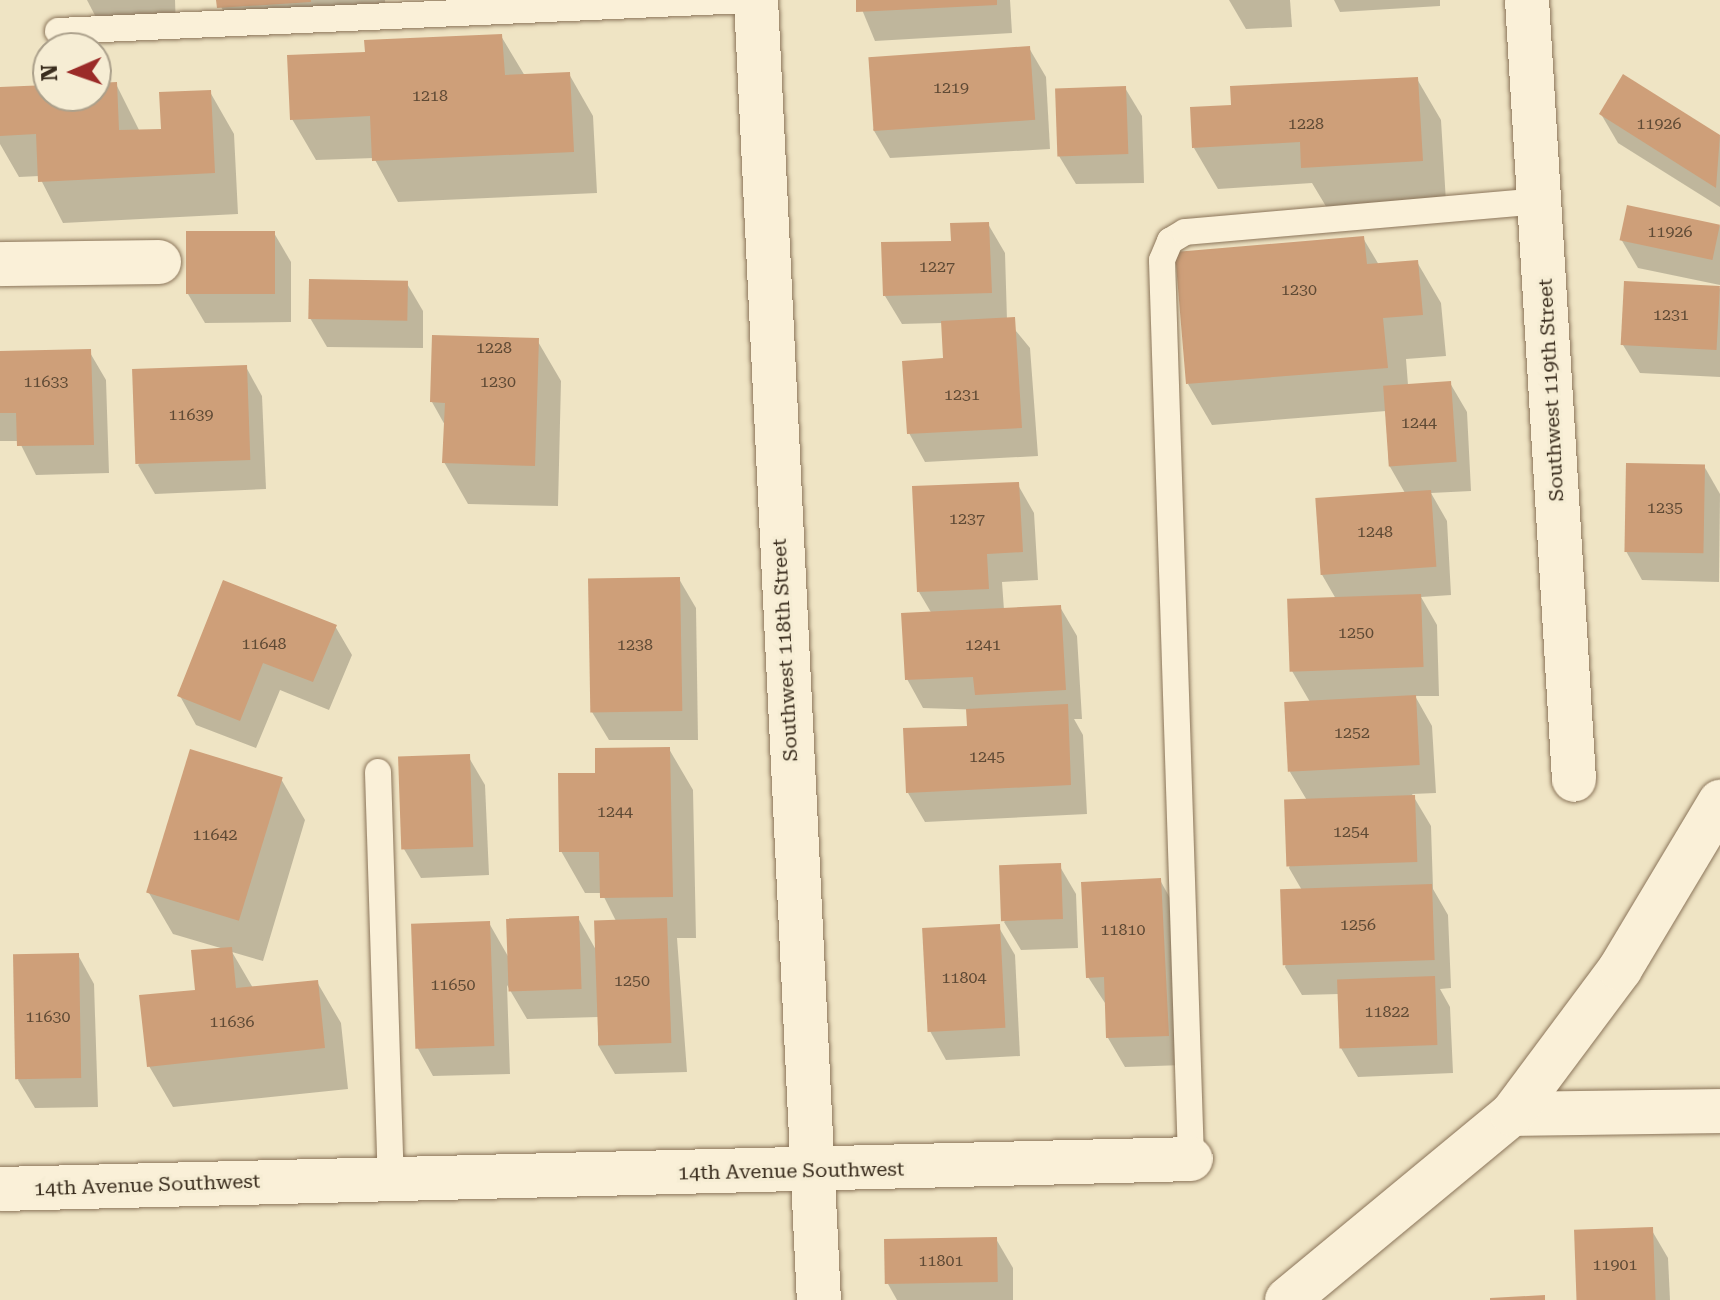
<!DOCTYPE html>
<html>
<head>
<meta charset="utf-8">
<style>
  body { margin:0 }
  #map { position:relative; width:1720px; height:1300px; overflow:hidden; background:#efe4c4; font-family:"Roboto Serif",serif }
  div>[style] { position:absolute }
  .shadow>* { inset:0; background:#0003 }
  .building>* { inset:0; background:#ce9f79; transform-origin:0 0 }
  .roads { filter:drop-shadow(0 0 2px #8b755a) drop-shadow(0 0 2px #8b755a) }
  .lane>* { height:26px; margin:-13px; padding:0 13px; transform-origin:13px; border-radius:13px; background:#faf0d8 }
  .street>* { height:44px; margin:-22px; padding:0 22px; transform-origin:22px; border-radius:22px; background:#faf0d8 }
  .secondary>* { height:44px; margin:-22px; padding:0 22px; transform-origin:22px; border-radius:22px; background:#faf0d8 }
  span { translate:-50% -50%; white-space:nowrap; text-align:center; line-height:1.15; -webkit-text-stroke:6px #f6edd4; paint-order:stroke }
  .number-label { font-size:16px; color:#5f4a35 }
  .number-label span { -webkit-text-stroke-width:0 }
  .street-label { font-size:20px; color:#3a2d1e }
  .north { position:absolute; left:32px; top:32px; width:80px; height:80px; box-sizing:border-box; background:#f6edd4; border:2px solid #aba08b; border-radius:50%; rotate:268deg; font-size:22px; font-weight:700; line-height:32px; text-align:center; color:#3a2d1e }
  .north::after { content:''; display:block; margin:auto; width:28px; height:36px; background:#9b2b28; clip-path:polygon(50% 0,100% 100%,50% 72%,0 100%) }
</style>
</head>
<body>
<div id="map">
  <div class="shadow">
    <i style="clip-path:polygon(175px 0,176px 29px,103px 31px,87px 0)"></i>
    <i style="clip-path:polygon(218px 0,385px 0,386px 28px,235px 36px)"></i>
    <i style="clip-path:polygon(858px 0,1010px 0,1012px 33px,875px 41px)"></i>
    <i style="clip-path:polygon(1229px 0,1290px 0,1292px 27px,1246px 29px)"></i>
    <i style="clip-path:polygon(1334px 0,1440px 0,1440px 6px,1340px 12px)"></i>
    <i style="clip-path:polygon(501px 36px,525px 76px,569px 74px,593px 116px,597px 193px,398px 202px,374px 158px,316px 160px,292px 119px,367px 54px)"></i>
    <i style="clip-path:polygon(1029px 48px,1046px 77px,1050px 149px,890px 158px,873px 129px)"></i>
    <i style="clip-path:polygon(1624px 77px,1720px 137px,1720px 207px,1618px 143px,1601px 114px)"></i>
    <i style="clip-path:polygon(1417px 79px,1441px 120px,1446px 202px,1327px 208px,1312px 183px,1218px 189px,1194px 148px,1233px 107px)"></i>
    <i style="clip-path:polygon(116px 84px,140px 132px,163px 131px,210px 92px,234px 134px,238px 214px,63px 223px,39px 176px,19px 177px,0 144px,0 89px,96px 96px,96px 85px)"></i>
    <i style="clip-path:polygon(1125px 88px,1142px 116px,1144px 183px,1076px 184px,1059px 156px)"></i>
    <i style="clip-path:polygon(988px 224px,1005px 253px,1007px 320px,1030px 348px,1038px 456px,925px 462px,909px 433px,945px 360px,943px 323px,902px 324px,885px 296px)"></i>
    <i style="clip-path:polygon(1720px 226px,1720px 285px,1638px 268px,1621px 239px)"></i>
    <i style="clip-path:polygon(274px 233px,291px 262px,291px 322px,205px 323px,188px 294px)"></i>
    <i style="clip-path:polygon(1363px 238px,1379px 265px,1417px 262px,1441px 303px,1446px 356px,1406px 359px,1408px 385px,1450px 383px,1467px 412px,1471px 491px,1431px 493px,1447px 521px,1451px 595px,1421px 597px,1437px 625px,1439px 696px,1415px 696px,1432px 726px,1436px 793px,1412px 794px,1431px 826px,1433px 889px,1448px 915px,1451px 988px,1440px 989px,1450px 1007px,1453px 1073px,1358px 1077px,1341px 1048px,1339px 994px,1302px 995px,1285px 967px,1303px 892px,1289px 868px,1308px 802px,1290px 772px,1310px 702px,1292px 671px,1336px 599px,1321px 573px,1405px 493px,1389px 465px,1386px 411px,1212px 425px,1188px 384px)"></i>
    <i style="clip-path:polygon(406px 282px,423px 311px,423px 348px,327px 347px,310px 318px)"></i>
    <i style="clip-path:polygon(1720px 288px,1720px 377px,1640px 373px,1623px 345px)"></i>
    <i style="clip-path:polygon(537px 340px,561px 381px,558px 506px,468px 504px,444px 462px,446px 427px,432px 402px)"></i>
    <i style="clip-path:polygon(89px 351px,106px 380px,109px 473px,36px 475px,19px 441px,0 441px,0 353px)"></i>
    <i style="clip-path:polygon(246px 367px,262px 396px,266px 489px,155px 494px,138px 465px)"></i>
    <i style="clip-path:polygon(1704px 466px,1720px 494px,1719px 582px,1642px 580px,1626px 551px)"></i>
    <i style="clip-path:polygon(1018px 485px,1034px 513px,1038px 580px,1002px 582px,1004px 610px,1060px 607px,1077px 636px,1082px 719px,1074px 719px,1083px 735px,1087px 814px,925px 822px,908px 793px,986px 710px,923px 708px,907px 679px,932px 614px,919px 592px)"></i>
    <i style="clip-path:polygon(679px 579px,696px 608px,698px 740px,609px 740px,592px 712px)"></i>
    <i style="clip-path:polygon(335px 626px,352px 655px,329px 710px,280px 690px,256px 748px,196px 725px,180px 696px)"></i>
    <i style="clip-path:polygon(669px 749px,693px 790px,696px 938px,677px 938px,687px 1072px,615px 1074px,598px 1045px,598px 1017px,527px 1019px,507px 985px,510px 1074px,433px 1076px,417px 1047px,489px 923px,509px 958px,578px 918px,596px 950px,616px 921px,602px 893px,585px 893px,561px 851px,597px 775px)"></i>
    <i style="clip-path:polygon(468px 756px,485px 785px,489px 875px,421px 878px,404px 849px)"></i>
    <i style="clip-path:polygon(281px 779px,305px 820px,263px 961px,232px 952px,253px 988px,317px 982px,341px 1023px,348px 1089px,173px 1107px,149px 1066px,224px 949px,173px 934px,149px 893px)"></i>
    <i style="clip-path:polygon(1059px 865px,1076px 894px,1078px 948px,1021px 950px,1004px 922px)"></i>
    <i style="clip-path:polygon(1160px 880px,1176px 909px,1184px 1065px,1125px 1067px,1108px 1038px,1107px 1006px,1088px 977px)"></i>
    <i style="clip-path:polygon(998px 926px,1015px 955px,1020px 1056px,946px 1060px,930px 1031px)"></i>
    <i style="clip-path:polygon(78px 955px,94px 984px,98px 1107px,35px 1108px,18px 1080px)"></i>
    <i style="clip-path:polygon(1651px 1229px,1668px 1258px,1670px 1300px,1579px 1300px)"></i>
    <i style="clip-path:polygon(996px 1239px,1013px 1268px,1013px 1300px,897px 1300px,888px 1284px)"></i>
  </div>
  <div class="building">
    <i style="clip-path:polygon(216px 0,311px 0,311px 2px,217px 8px)"></i>
    <i style="clip-path:polygon(856px 0,997px 0,997px 5px,856px 12px)"></i>
    <i style="clip-path:polygon(502px 34px,505px 75px,570px 72px,574px 152px,372px 161px,370px 116px,290px 120px,287px 55px,365px 52px,364px 40px)"></i>
    <i style="left:1030px;top:46px;width:74px;height:162px;rotate:86deg"></i>
    <i style="clip-path:polygon(1623px 74px,1720px 135px,1716px 188px,1599px 114px)"></i>
    <i style="clip-path:polygon(1418px 77px,1423px 161px,1301px 168px,1300px 142px,1192px 148px,1190px 107px,1231px 105px,1230px 86px)"></i>
    <i style="clip-path:polygon(117px 82px,119px 130px,161px 129px,159px 92px,211px 90px,215px 173px,38px 182px,36px 134px,0 136px,0 87px,48px 85px,48px 96px,96px 96px,96px 83px)"></i>
    <i style="left:1126px;top:86px;width:68px;height:71px;rotate:88deg"></i>
    <i style="left:1627px;top:205px;width:95px;height:36px;rotate:12deg"></i>
    <i style="clip-path:polygon(989px 222px,992px 293px,883px 296px,881px 242px,951px 241px,950px 223px)"></i>
    <i style="left:275px;top:231px;width:63px;height:89px;rotate:90deg"></i>
    <i style="clip-path:polygon(1364px 236px,1367px 264px,1418px 260px,1423px 315px,1383px 318px,1388px 368px,1186px 384px,1175px 252px)"></i>
    <i style="left:309px;top:279px;width:99px;height:40px;rotate:1deg"></i>
    <i style="left:1624px;top:281px;width:96px;height:64px;rotate:3deg"></i>
    <i style="clip-path:polygon(1015px 317px,1022px 428px,907px 434px,902px 361px,943px 358px,941px 321px)"></i>
    <i style="clip-path:polygon(432px 335px,539px 338px,535px 466px,442px 463px,445px 403px,430px 402px)"></i>
    <i style="clip-path:polygon(91px 349px,94px 445px,17px 446px,16px 413px,0 413px,0 351px)"></i>
    <i style="left:247px;top:365px;width:95px;height:115px;rotate:88deg"></i>
    <i style="left:1451px;top:381px;width:81px;height:68px;rotate:86deg"></i>
    <i style="left:1626px;top:463px;width:79px;height:89px;rotate:1deg"></i>
    <i style="clip-path:polygon(1019px 482px,1023px 552px,987px 554px,989px 589px,917px 592px,912px 486px)"></i>
    <i style="left:1431px;top:490px;width:77px;height:116px;rotate:86deg"></i>
    <i style="left:680px;top:577px;width:134px;height:92px;rotate:89deg"></i>
    <i style="clip-path:polygon(223px 580px,337px 625px,313px 682px,263px 663px,240px 721px,177px 696px)"></i>
    <i style="left:1421px;top:594px;width:73px;height:134px;rotate:88deg"></i>
    <i style="clip-path:polygon(1061px 605px,1066px 690px,975px 695px,973px 677px,905px 680px,901px 613px)"></i>
    <i style="left:1416px;top:695px;width:70px;height:132px;rotate:87deg"></i>
    <i style="clip-path:polygon(1068px 704px,1071px 785px,906px 793px,903px 728px,967px 726px,966px 709px)"></i>
    <i style="clip-path:polygon(670px 747px,673px 897px,600px 898px,599px 852px,559px 852px,558px 773px,595px 773px,595px 748px)"></i>
    <i style="left:190px;top:749px;width:97px;height:150px;rotate:17deg"></i>
    <i style="left:470px;top:754px;width:93px;height:72px;rotate:88deg"></i>
    <i style="left:1415px;top:795px;width:67px;height:131px;rotate:88deg"></i>
    <i style="left:1061px;top:863px;width:56px;height:62px;rotate:88deg"></i>
    <i style="clip-path:polygon(1161px 878px,1169px 1036px,1106px 1038px,1104px 977px,1086px 978px,1081px 882px)"></i>
    <i style="left:1432px;top:884px;width:76px;height:152px;rotate:88deg"></i>
    <i style="left:579px;top:916px;width:73px;height:73px;rotate:88deg"></i>
    <i style="left:667px;top:918px;width:125px;height:73px;rotate:88deg"></i>
    <i style="left:490px;top:921px;width:125px;height:79px;rotate:88deg"></i>
    <i style="left:1000px;top:924px;width:104px;height:78px;rotate:87deg"></i>
    <i style="clip-path:polygon(232px 947px,236px 988px,318px 980px,325px 1048px,147px 1067px,139px 995px,195px 990px,191px 950px)"></i>
    <i style="left:79px;top:953px;width:125px;height:66px;rotate:89deg"></i>
    <i style="left:1435px;top:976px;width:69px;height:98px;rotate:88deg"></i>
    <i style="left:1653px;top:1227px;width:73px;height:79px;rotate:88deg"></i>
    <i style="left:997px;top:1237px;width:45px;height:113px;rotate:89deg"></i>
    <i style="clip-path:polygon(1545px 1295px,1545px 1300px,1490px 1300px,1490px 1298px)"></i>
  </div>
  <div class="roads">
    <div class="lane">
      <i style="left:58px;top:31px;width:690px;rotate:-2.58deg"></i>
      <i style="left:378px;top:772px;width:405px;rotate:88.2deg"></i>
      <i style="left:1191px;top:1159px;width:899px;rotate:-91.85deg"></i>
      <i style="left:1162px;top:260px;width:21px;rotate:-67deg"></i>
      <i style="left:1170px;top:241px;width:17px;rotate:-31deg"></i>
      <i style="left:1185px;top:232px;width:355px;rotate:-5deg"></i>
    </div>
    <div class="street">
      <i style="left:756px;top:0;width:1302px;rotate:87.23deg"></i>
      <i style="left:1527px;top:0;width:781px;rotate:86.55deg"></i>
      <i style="left:0;top:264px;width:159px;rotate:-0.7deg"></i>
      <i style="left:1512px;top:1114px;width:208px;rotate:-0.8deg"></i>
      <i style="left:0;top:1189px;width:1191px;rotate:-1.44deg"></i>
    </div>
    <div class="secondary">
      <i style="left:1287px;top:1300px;width:292px;rotate:-39.6deg"></i>
      <i style="left:1512px;top:1114px;width:181px;rotate:-53.3deg"></i>
      <i style="left:1620px;top:969px;width:195px;rotate:-59.1deg"></i>
    </div>
  </div>
  <div class="number-label">
    <span style="left:951px;top:88px">1219</span>
    <span style="left:430px;top:96px">1218</span>
    <span style="left:1306px;top:124px">1228</span>
    <span style="left:1659px;top:124px">11926</span>
    <span style="left:1670px;top:232px">11926</span>
    <span style="left:937px;top:267px">1227</span>
    <span style="left:1299px;top:290px">1230</span>
    <span style="left:1671px;top:315px">1231</span>
    <span style="left:494px;top:348px">1228</span>
    <span style="left:46px;top:382px">11633</span>
    <span style="left:498px;top:382px">1230</span>
    <span style="left:962px;top:395px">1231</span>
    <span style="left:191px;top:415px">11639</span>
    <span style="left:1419px;top:423px">1244</span>
    <span style="left:1665px;top:508px">1235</span>
    <span style="left:967px;top:519px">1237</span>
    <span style="left:1375px;top:532px">1248</span>
    <span style="left:1356px;top:633px">1250</span>
    <span style="left:264px;top:644px">11648</span>
    <span style="left:635px;top:645px">1238</span>
    <span style="left:983px;top:645px">1241</span>
    <span style="left:1352px;top:733px">1252</span>
    <span style="left:987px;top:757px">1245</span>
    <span style="left:615px;top:812px">1244</span>
    <span style="left:1351px;top:832px">1254</span>
    <span style="left:215px;top:835px">11642</span>
    <span style="left:1358px;top:925px">1256</span>
    <span style="left:1123px;top:930px">11810</span>
    <span style="left:964px;top:978px">11804</span>
    <span style="left:632px;top:981px">1250</span>
    <span style="left:453px;top:985px">11650</span>
    <span style="left:1387px;top:1012px">11822</span>
    <span style="left:48px;top:1017px">11630</span>
    <span style="left:232px;top:1022px">11636</span>
    <span style="left:941px;top:1261px">11801</span>
    <span style="left:1615px;top:1265px">11901</span>
  </div>
  <div class="street-label">
    <span style="left:1551px;top:390px;rotate:-93deg">Southwest 119th Street</span>
    <span style="left:785px;top:650px;rotate:-93deg">Southwest 118th Street</span>
    <span style="left:791px;top:1171px;rotate:-1deg">14th Avenue Southwest</span>
    <span style="left:147px;top:1185px;rotate:-2deg">14th Avenue Southwest</span>
  </div>
  <div class="north">N</div>
</div>
</body>
</html>
